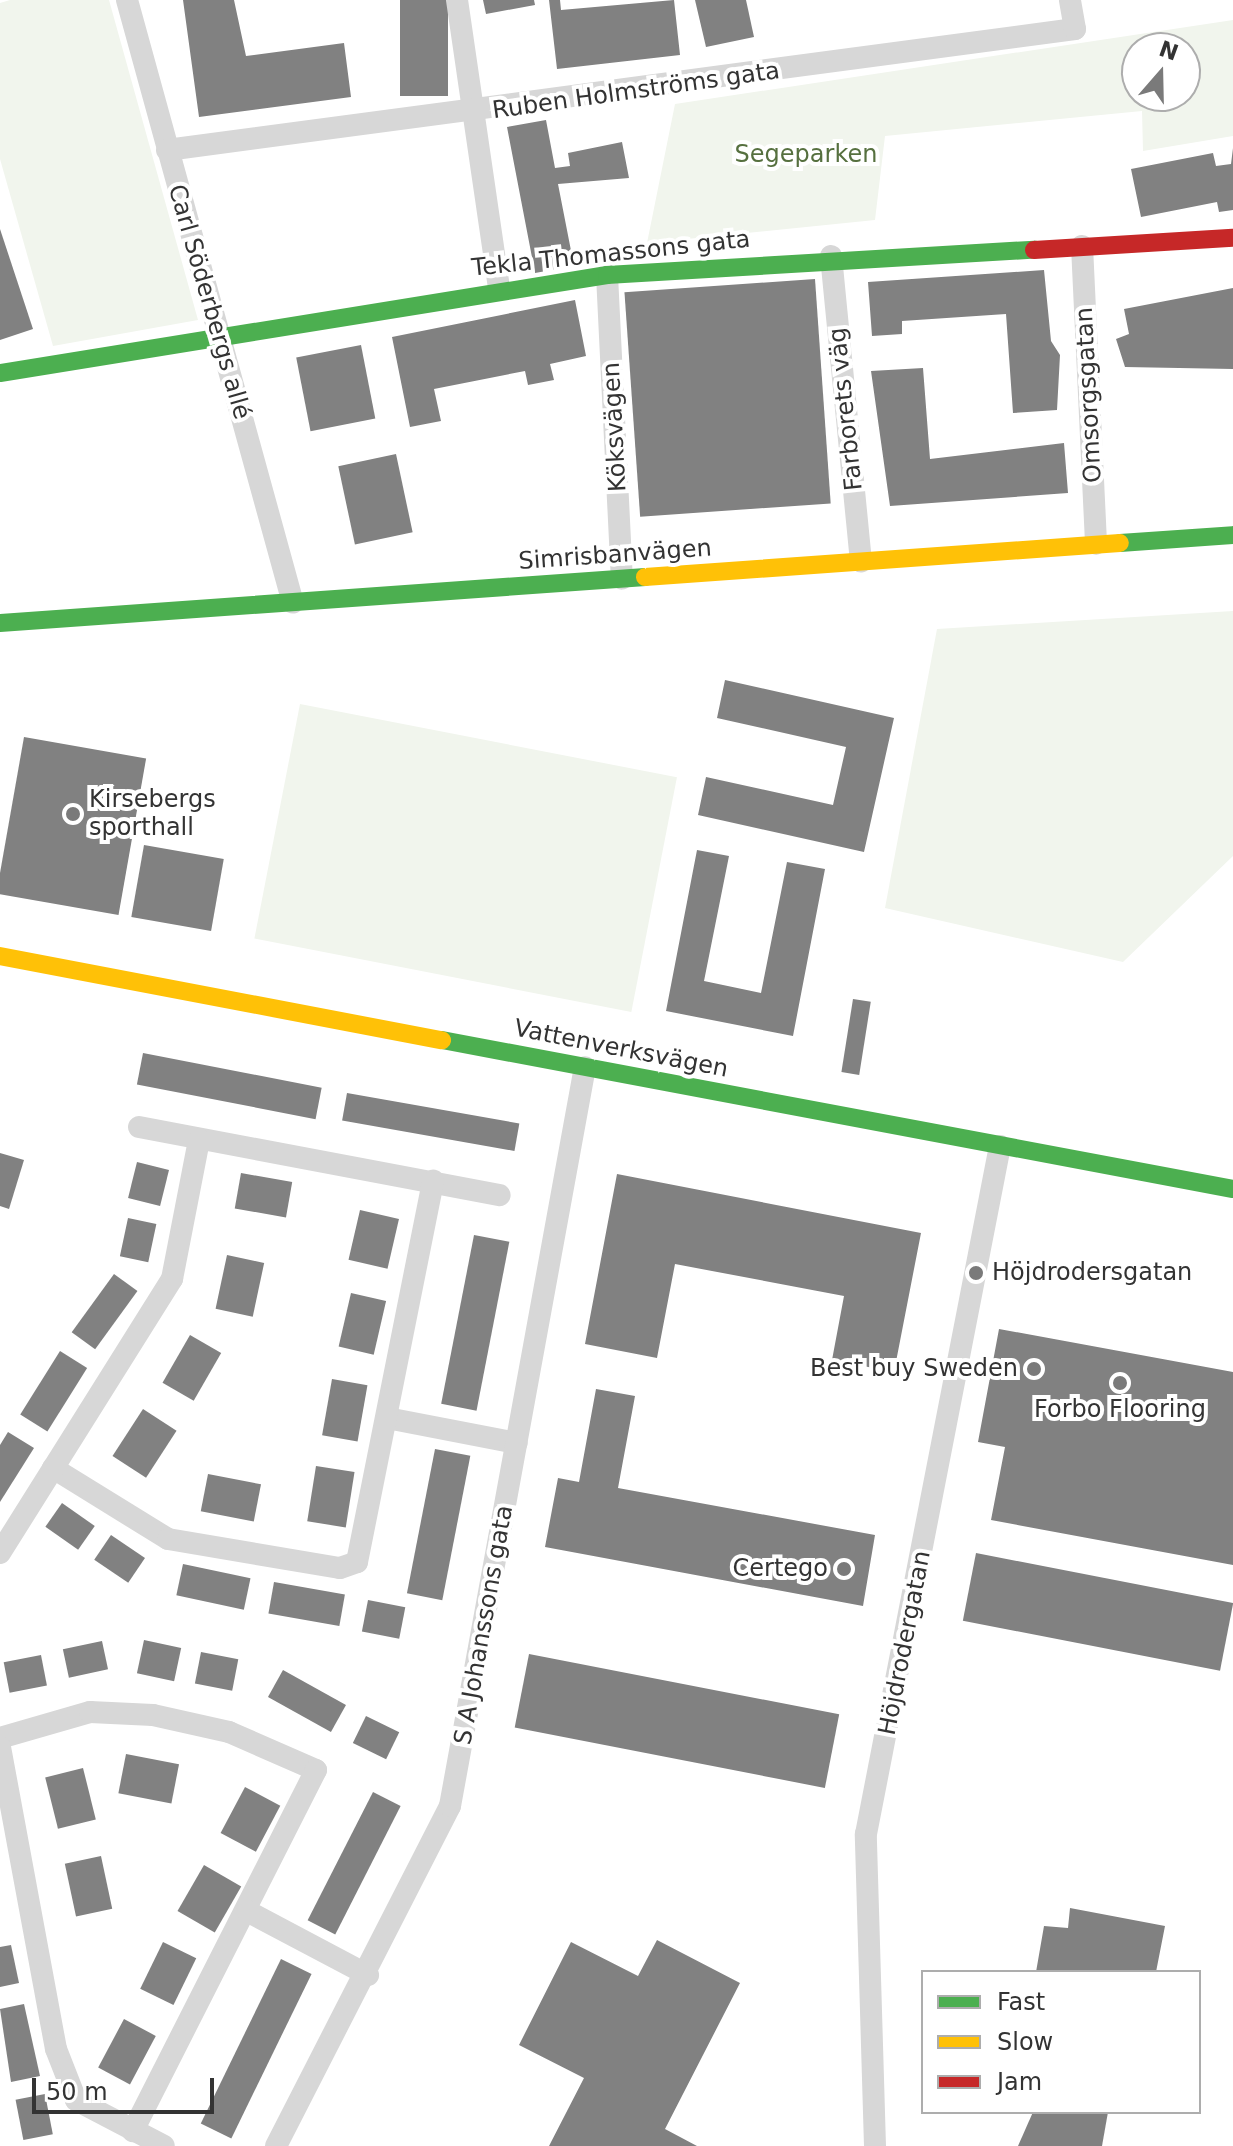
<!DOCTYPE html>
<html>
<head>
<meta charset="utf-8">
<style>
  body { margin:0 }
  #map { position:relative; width:1233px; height:2146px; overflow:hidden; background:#fff; font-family:"DejaVu Sans",sans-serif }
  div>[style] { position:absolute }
  .green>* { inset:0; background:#f1f5ed; transform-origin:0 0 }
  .building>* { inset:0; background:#818181; transform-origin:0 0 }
  .street>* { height:22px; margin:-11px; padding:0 11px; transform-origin:11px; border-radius:11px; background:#d7d7d7 }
  .fast>* { height:18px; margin:-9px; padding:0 9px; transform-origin:9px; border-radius:9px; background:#4caf50 }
  .slow>* { height:18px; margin:-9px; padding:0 9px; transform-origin:9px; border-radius:9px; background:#ffc107 }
  .jam>* { height:18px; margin:-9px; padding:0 9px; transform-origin:9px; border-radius:9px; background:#c62828 }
  .dots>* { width:22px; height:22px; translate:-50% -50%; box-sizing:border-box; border:4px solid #fff; border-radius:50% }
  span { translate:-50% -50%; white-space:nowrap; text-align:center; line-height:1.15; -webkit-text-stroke:8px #fff; paint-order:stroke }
  .street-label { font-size:24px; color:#333 }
  .park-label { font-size:24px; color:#56703f }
  .poi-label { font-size:24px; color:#333 }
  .left { translate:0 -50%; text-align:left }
  .right { translate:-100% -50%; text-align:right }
  .legend { position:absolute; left:921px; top:1970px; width:280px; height:144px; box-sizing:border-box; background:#fff; border:2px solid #adadad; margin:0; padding:10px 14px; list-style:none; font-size:24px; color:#333 }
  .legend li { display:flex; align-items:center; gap:16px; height:40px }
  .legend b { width:40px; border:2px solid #adadad }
  .north { position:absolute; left:1121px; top:32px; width:80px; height:80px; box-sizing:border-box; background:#fff; border:2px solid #adadad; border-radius:50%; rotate:20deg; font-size:22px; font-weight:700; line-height:32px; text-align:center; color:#333 }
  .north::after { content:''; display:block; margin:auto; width:28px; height:36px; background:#7a7a7a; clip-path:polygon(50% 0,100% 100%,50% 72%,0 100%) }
  .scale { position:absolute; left:32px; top:2078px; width:182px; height:36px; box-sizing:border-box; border:4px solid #333; border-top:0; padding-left:10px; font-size:24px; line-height:28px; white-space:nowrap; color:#333; -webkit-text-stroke:6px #fff; paint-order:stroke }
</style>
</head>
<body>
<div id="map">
  <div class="green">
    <i style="clip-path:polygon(10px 0,109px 0,198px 320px,53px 346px,0 159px,0 3px)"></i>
    <i style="clip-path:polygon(evenodd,1233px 20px,1233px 136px,1143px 151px,1142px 111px,885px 136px,875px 220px,647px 243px,675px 104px,1233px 20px,1185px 48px,1185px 96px,1137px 96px,1137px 48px,1185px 48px)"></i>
    <i style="clip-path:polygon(1233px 611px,1233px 856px,1123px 962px,885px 908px,937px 629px)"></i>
    <i style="left:300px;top:704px;width:384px;height:239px;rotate:11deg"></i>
  </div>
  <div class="building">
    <i style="clip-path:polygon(183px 0,234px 0,246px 56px,344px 43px,351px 97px,199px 117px)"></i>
    <i style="left:400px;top:0;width:48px;height:96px"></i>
    <i style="clip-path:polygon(483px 0,534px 0,535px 5px,486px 14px)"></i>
    <i style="clip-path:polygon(549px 0,560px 0,561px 10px,674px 0,680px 55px,557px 69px)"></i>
    <i style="clip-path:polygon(695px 0,746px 0,754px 37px,706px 47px)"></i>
    <i style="clip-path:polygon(546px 120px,555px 168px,570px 166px,568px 153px,622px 142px,629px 178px,558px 184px,574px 266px,535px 273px,507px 127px)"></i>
    <i style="clip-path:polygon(1233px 148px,1233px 210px,1219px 212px,1217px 202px,1141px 217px,1131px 169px,1213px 153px,1216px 166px,1231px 164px)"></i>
    <i style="clip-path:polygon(0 229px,33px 329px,0 340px)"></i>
    <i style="clip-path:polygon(1044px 270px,1051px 341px,1060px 355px,1057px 410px,1013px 413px,1006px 314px,902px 321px,902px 334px,872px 336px,868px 282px)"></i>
    <i style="left:815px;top:279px;width:225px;height:191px;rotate:86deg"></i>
    <i style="clip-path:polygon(1233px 288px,1233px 369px,1125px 367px,1116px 339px,1129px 334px,1124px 309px)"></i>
    <i style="clip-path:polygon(575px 300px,586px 356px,550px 364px,554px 380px,528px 385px,525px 371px,434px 389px,441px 421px,410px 427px,392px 337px)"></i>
    <i style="left:361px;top:345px;width:75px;height:66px;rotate:79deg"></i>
    <i style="clip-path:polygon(923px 368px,930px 459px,1064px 443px,1068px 493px,890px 506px,871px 371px)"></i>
    <i style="left:396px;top:454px;width:80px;height:59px;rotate:78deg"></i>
    <i style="clip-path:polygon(725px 680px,894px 718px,864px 852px,698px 815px,706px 777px,833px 805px,846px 747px,717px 718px)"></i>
    <i style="left:24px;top:737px;width:124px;height:159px;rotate:10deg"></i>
    <i style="left:144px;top:845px;width:81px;height:73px;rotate:10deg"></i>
    <i style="clip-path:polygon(697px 850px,729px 856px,704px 981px,761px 993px,787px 862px,825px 869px,793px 1036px,666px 1011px)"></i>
    <i style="left:853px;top:999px;width:18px;height:74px;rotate:9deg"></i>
    <i style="left:143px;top:1053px;width:182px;height:32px;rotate:11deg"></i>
    <i style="left:347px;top:1093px;width:175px;height:28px;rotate:10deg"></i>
    <i style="clip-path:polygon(0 1153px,24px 1160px,9px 1209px,0 1206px)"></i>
    <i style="left:137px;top:1162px;width:33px;height:37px;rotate:14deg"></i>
    <i style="left:241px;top:1173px;width:52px;height:36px;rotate:10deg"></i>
    <i style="clip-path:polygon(617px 1174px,921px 1233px,894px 1372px,832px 1360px,844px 1296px,675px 1264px,657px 1358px,585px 1344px)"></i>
    <i style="left:360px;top:1210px;width:40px;height:51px;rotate:13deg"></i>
    <i style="left:128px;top:1218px;width:29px;height:39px;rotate:12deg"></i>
    <i style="left:474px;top:1235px;width:36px;height:172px;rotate:11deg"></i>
    <i style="left:227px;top:1255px;width:38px;height:55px;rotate:12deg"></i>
    <i style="left:114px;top:1274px;width:29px;height:72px;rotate:36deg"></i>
    <i style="left:351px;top:1293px;width:36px;height:55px;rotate:13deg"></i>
    <i style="clip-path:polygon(999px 1329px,1233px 1372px,1233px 1565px,991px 1520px,1005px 1447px,978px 1442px)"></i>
    <i style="left:190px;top:1335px;width:36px;height:55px;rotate:30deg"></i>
    <i style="left:60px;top:1351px;width:32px;height:75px;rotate:32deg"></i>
    <i style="left:332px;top:1379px;width:36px;height:57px;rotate:10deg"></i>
    <i style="clip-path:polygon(596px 1389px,635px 1396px,618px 1488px,875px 1535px,863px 1606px,545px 1547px,558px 1478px,579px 1482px)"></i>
    <i style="left:143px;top:1409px;width:40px;height:56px;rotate:33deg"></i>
    <i style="clip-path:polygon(8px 1432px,34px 1448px,0 1502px,0 1445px)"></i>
    <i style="left:435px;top:1449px;width:36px;height:147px;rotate:11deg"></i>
    <i style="left:316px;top:1466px;width:39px;height:56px;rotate:9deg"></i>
    <i style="left:208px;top:1474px;width:54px;height:38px;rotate:11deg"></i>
    <i style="left:62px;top:1503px;width:40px;height:29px;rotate:35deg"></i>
    <i style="left:111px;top:1535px;width:41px;height:30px;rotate:34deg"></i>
    <i style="left:976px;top:1553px;width:262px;height:69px;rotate:11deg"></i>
    <i style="left:183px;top:1564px;width:69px;height:32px;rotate:12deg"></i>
    <i style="left:274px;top:1582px;width:72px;height:32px;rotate:10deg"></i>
    <i style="left:368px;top:1600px;width:38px;height:32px;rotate:11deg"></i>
    <i style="left:144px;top:1640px;width:38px;height:34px;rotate:12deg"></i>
    <i style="left:102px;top:1641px;width:29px;height:40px;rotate:78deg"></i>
    <i style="left:201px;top:1652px;width:38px;height:32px;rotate:11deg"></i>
    <i style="left:529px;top:1654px;width:316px;height:75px;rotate:11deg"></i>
    <i style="left:41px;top:1655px;width:31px;height:38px;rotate:79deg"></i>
    <i style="left:283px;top:1670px;width:72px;height:31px;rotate:29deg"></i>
    <i style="left:366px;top:1716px;width:37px;height:30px;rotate:26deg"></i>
    <i style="left:126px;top:1754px;width:54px;height:40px;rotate:11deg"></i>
    <i style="left:83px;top:1768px;width:53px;height:39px;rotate:76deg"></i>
    <i style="left:245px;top:1787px;width:40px;height:52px;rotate:28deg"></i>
    <i style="left:373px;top:1792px;width:31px;height:144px;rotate:27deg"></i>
    <i style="left:101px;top:1856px;width:54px;height:37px;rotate:78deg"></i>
    <i style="left:204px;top:1865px;width:43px;height:53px;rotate:30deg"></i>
    <i style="clip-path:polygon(1070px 1908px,1165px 1926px,1156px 1972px,1036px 1972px,1044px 1926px,1068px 1928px)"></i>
    <i style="clip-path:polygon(657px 1940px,740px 1983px,665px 2129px,697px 2146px,549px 2146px,584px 2078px,519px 2045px,571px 1942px,638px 1976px)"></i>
    <i style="left:163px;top:1942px;width:37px;height:52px;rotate:26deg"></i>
    <i style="clip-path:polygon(11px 1945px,19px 1983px,0 1987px,0 1947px)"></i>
    <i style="left:281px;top:1959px;width:34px;height:183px;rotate:26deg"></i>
    <i style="clip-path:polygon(24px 2004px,40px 2076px,11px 2082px,0 2009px)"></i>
    <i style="left:124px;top:2019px;width:36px;height:55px;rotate:28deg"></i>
    <i style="left:45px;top:2094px;width:41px;height:30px;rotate:79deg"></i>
    <i style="clip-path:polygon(1033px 2112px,1108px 2112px,1102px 2146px,1018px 2146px)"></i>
  </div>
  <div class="street">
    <i style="left:127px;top:0;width:625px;rotate:74.61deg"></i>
    <i style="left:457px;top:0;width:291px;rotate:81.7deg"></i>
    <i style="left:167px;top:150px;width:916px;rotate:-7.59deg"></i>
    <i style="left:1075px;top:29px;width:29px;rotate:-100deg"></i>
    <i style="left:1082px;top:246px;width:298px;rotate:87.3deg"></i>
    <i style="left:831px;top:256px;width:307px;rotate:84.4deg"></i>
    <i style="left:607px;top:275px;width:304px;rotate:87.2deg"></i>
    <i style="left:139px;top:1127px;width:367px;rotate:10.7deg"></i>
    <i style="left:387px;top:1418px;width:132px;rotate:10.9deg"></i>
    <i style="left:53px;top:1468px;width:135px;rotate:31.7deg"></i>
    <i style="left:168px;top:1539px;width:174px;rotate:9.6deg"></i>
    <i style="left:340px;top:1568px;width:18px;rotate:-19deg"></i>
    <i style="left:357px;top:1562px;width:389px;rotate:-78.7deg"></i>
    <i style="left:0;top:1553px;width:324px;rotate:-57.9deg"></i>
    <i style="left:172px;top:1279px;width:142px;rotate:-79deg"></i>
    <i style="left:0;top:1738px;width:94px;rotate:-16.1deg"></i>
    <i style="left:90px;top:1712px;width:63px;rotate:2.7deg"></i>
    <i style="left:153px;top:1715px;width:78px;rotate:12.6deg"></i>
    <i style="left:229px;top:1732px;width:95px;rotate:23.6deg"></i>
    <i style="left:316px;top:1770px;width:405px;rotate:116.9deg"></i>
    <i style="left:0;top:1747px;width:307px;rotate:79.5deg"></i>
    <i style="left:56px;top:2049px;width:55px;rotate:68.6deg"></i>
    <i style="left:76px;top:2100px;width:99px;rotate:27.6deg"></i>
    <i style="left:247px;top:1911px;width:137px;rotate:27.9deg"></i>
    <i style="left:276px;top:2146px;width:382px;rotate:-62.9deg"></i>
    <i style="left:450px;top:1806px;width:751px;rotate:-79.65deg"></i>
    <i style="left:875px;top:2146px;width:312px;rotate:-91.7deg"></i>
    <i style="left:866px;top:1834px;width:701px;rotate:-78.98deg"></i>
  </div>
  <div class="fast">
    <i style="left:0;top:373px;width:615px;rotate:-9.17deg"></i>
    <i style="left:607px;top:275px;width:428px;rotate:-3.4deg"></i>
    <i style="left:1120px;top:543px;width:113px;rotate:-4deg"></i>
    <i style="left:0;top:623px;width:647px;rotate:-4.08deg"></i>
    <i style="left:442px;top:1040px;width:805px;rotate:10.67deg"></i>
  </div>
  <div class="slow">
    <i style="left:645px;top:577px;width:476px;rotate:-4.1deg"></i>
    <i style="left:0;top:956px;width:450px;rotate:10.8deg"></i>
  </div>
  <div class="jam">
    <i style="left:1034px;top:250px;width:199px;rotate:-3.5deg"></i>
  </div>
  <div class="dots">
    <i style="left:73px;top:814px;background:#7a7a7a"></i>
    <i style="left:976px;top:1273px;background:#7a7a7a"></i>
    <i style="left:1034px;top:1369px;background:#7a7a7a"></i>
    <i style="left:1120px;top:1383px;background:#7a7a7a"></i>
    <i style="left:844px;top:1569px;background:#7a7a7a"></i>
  </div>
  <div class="street-label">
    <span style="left:636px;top:91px;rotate:-8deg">Ruben Holmströms gata</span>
    <span style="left:611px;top:254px;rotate:-6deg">Tekla Thomassons gata</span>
    <span style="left:209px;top:302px;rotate:74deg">Carl Söderbergs allé</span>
    <span style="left:1089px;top:395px;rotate:-93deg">Omsorgsgatan</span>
    <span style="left:846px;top:409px;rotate:-96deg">Farborets väg</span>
    <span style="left:615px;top:427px;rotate:-93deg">Köksvägen</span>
    <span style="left:615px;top:555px;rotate:-4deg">Simrisbanvägen</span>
    <span style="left:621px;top:1049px;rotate:11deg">Vattenverksvägen</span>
    <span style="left:484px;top:1625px;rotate:-80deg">S A Johanssons gata</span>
    <span style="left:905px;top:1643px;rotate:-79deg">Höjdrodergatan</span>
  </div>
  <div class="park-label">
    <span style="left:806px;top:155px">Segeparken</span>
  </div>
  <div class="poi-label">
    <span class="left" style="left:89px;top:814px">Kirsebergs<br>sporthall</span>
    <span class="left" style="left:992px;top:1273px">Höjdrodersgatan</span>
    <span class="right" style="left:1018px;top:1369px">Best buy Sweden</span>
    <span style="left:1120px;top:1410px">Forbo Flooring</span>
    <span class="right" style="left:828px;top:1569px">Certego</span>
  </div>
  <ul class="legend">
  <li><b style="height:10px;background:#4caf50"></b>Fast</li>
  <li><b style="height:10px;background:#ffc107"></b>Slow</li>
  <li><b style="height:10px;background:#c62828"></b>Jam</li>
  </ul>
  <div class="north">N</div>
  <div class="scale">50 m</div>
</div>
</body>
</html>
